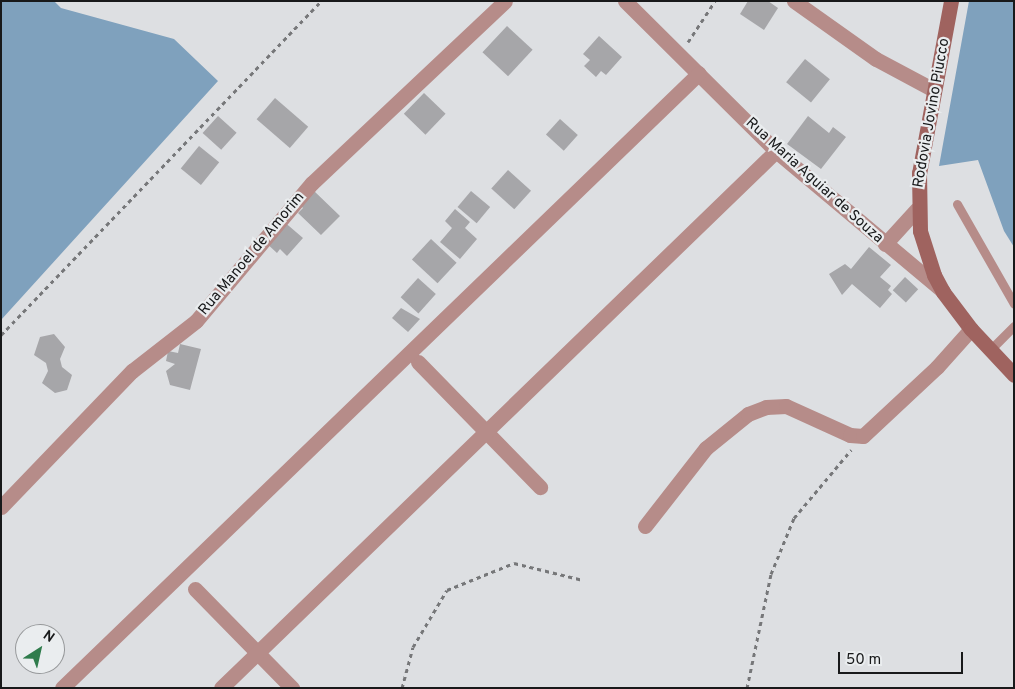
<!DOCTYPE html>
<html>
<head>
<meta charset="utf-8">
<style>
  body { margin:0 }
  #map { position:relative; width:1015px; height:689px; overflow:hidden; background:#dddfe2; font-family:Overpass,sans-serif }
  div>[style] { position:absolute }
  .forest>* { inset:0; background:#7fa1bd }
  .building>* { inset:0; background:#a6a6a9; transform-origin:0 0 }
  .path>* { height:3px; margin-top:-1.5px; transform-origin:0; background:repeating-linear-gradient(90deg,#767779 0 4px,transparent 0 8px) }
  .lane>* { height:9px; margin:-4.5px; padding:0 4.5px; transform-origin:4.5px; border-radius:4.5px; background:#b68c89 }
  .street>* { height:15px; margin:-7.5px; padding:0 7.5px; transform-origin:7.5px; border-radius:7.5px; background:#b68c89 }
  .secondary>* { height:15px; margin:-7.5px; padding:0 7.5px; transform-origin:7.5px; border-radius:7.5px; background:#9f635f }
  span { translate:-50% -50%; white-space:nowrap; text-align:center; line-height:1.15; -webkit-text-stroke:4.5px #eaedef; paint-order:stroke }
  .street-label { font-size:15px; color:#18191a }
  .frame { position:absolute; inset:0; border:2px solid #18191a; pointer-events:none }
  .north { position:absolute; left:15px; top:624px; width:50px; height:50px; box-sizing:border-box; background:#eaedef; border:1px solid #96989a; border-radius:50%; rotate:35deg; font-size:14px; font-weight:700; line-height:20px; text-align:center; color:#18191a }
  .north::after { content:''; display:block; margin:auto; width:18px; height:22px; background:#2f7c4c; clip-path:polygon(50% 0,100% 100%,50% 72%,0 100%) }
  .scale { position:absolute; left:838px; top:652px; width:125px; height:22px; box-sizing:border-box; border:2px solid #18191a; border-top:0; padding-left:6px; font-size:15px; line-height:18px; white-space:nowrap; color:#18191a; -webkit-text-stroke:4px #eaedef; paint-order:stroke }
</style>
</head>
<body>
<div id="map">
  <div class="forest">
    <i style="clip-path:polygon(1px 1px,54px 1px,61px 8px,174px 39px,218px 81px,1px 320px)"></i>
    <i style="clip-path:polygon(969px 1px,1014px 1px,1014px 247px,1004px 231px,978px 160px,939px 166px)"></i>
  </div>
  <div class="building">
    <i style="clip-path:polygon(748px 1px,768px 1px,778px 8px,764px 30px,740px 14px)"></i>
    <i style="left:507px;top:26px;width:35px;height:36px;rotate:43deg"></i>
    <i style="clip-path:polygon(599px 36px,622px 57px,606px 75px,601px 71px,596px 77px,584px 66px,590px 60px,583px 54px)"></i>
    <i style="left:805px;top:59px;width:32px;height:30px;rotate:39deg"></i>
    <i style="left:424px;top:93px;width:30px;height:29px;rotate:44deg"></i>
    <i style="left:275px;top:98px;width:44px;height:28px;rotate:41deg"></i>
    <i style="left:218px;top:116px;width:25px;height:23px;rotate:42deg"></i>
    <i style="clip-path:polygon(808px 116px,829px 133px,833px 127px,846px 137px,821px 169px,787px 144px)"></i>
    <i style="left:560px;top:119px;width:24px;height:21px;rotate:42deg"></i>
    <i style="left:199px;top:146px;width:26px;height:29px;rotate:39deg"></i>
    <i style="left:508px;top:170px;width:31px;height:25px;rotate:42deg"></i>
    <i style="clip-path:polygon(313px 190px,340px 216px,321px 235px,298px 213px,303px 208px,299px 204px)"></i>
    <i style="left:471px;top:191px;width:25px;height:21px;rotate:40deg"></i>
    <i style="clip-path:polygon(455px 209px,470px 222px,465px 228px,477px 239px,460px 259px,440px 242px,452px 228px,445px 221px)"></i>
    <i style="clip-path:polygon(282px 220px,303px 238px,287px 256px,280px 249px,277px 253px,264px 241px)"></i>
    <i style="left:431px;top:239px;width:35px;height:28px;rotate:43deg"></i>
    <i style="clip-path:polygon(869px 247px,891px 265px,880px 277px,891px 286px,888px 290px,892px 294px,880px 308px,852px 284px,842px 295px,829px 274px,845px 264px,851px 269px)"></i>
    <i style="left:905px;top:277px;width:18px;height:18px;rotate:43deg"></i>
    <i style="left:418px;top:278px;width:24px;height:26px;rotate:42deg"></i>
    <i style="clip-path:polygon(401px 308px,420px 319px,408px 332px,392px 318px)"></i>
    <i style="clip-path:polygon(54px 334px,65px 347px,60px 359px,62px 367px,72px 375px,67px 390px,55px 393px,42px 383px,48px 371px,46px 363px,34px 355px,40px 337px)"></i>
    <i style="clip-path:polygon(180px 344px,201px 349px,190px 390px,170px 385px,166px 371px,175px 364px,166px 361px,168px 351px,178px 353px)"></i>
  </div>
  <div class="path">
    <i style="left:688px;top:42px;width:49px;rotate:-56.6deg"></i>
    <i style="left:1px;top:335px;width:463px;rotate:-46.2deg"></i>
    <i style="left:402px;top:688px;width:42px;rotate:-75deg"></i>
    <i style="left:413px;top:647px;width:66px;rotate:-59.2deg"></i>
    <i style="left:447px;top:590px;width:72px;rotate:-21.9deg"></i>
    <i style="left:514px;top:563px;width:71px;rotate:13.8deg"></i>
    <i style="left:747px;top:688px;width:116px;rotate:-78.1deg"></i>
    <i style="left:771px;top:574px;width:61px;rotate:-67.7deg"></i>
    <i style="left:794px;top:518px;width:89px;rotate:-50deg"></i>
  </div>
  <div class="lane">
    <i style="left:957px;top:204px;width:115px;rotate:60.3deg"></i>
    <i style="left:990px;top:350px;width:34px;rotate:-45deg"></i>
  </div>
  <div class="street">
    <i style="left:625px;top:1px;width:213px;rotate:44.8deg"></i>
    <i style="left:776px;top:151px;width:218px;rotate:40deg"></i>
    <i style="left:794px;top:1px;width:100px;rotate:35.3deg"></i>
    <i style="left:876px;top:59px;width:66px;rotate:28.1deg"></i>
    <i style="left:885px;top:244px;width:47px;rotate:-47.6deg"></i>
    <i style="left:418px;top:362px;width:175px;rotate:45.7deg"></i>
    <i style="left:1px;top:507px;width:189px;rotate:-46.1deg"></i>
    <i style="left:132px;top:371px;width:81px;rotate:-38deg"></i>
    <i style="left:196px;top:321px;width:180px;rotate:-50deg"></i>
    <i style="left:312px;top:183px;width:265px;rotate:-43.3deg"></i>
    <i style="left:645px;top:526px;width:99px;rotate:-52deg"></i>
    <i style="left:706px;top:448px;width:54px;rotate:-39deg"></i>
    <i style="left:748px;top:414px;width:19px;rotate:-21deg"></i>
    <i style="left:766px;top:407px;width:20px;rotate:-3deg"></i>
    <i style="left:786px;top:406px;width:70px;rotate:24.4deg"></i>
    <i style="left:850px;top:435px;width:13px;rotate:4deg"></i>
    <i style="left:863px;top:436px;width:101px;rotate:-43deg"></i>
    <i style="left:937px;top:367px;width:51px;rotate:-48.2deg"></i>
    <i style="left:195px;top:589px;width:139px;rotate:45.6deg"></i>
    <i style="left:62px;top:688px;width:885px;rotate:-43.99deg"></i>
    <i style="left:221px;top:688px;width:772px;rotate:-44.06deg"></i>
  </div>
  <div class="secondary">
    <i style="left:951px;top:1px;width:175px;rotate:100.5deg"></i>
    <i style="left:919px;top:173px;width:58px;rotate:89deg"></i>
    <i style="left:920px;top:231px;width:46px;rotate:72.3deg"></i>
    <i style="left:934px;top:275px;width:19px;rotate:62deg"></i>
    <i style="left:943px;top:292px;width:46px;rotate:52.9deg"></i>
    <i style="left:971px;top:329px;width:63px;rotate:46.9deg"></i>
  </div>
  <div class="street-label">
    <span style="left:932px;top:113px;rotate:-80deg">Rodovia Jovino Piucco</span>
    <span style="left:814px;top:181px;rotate:42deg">Rua Maria Aguiar de Souza</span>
    <span style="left:252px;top:254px;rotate:-50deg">Rua Manoel de Amorim</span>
  </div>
  <div class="frame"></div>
  <div class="north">N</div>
  <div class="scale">50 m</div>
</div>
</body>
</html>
